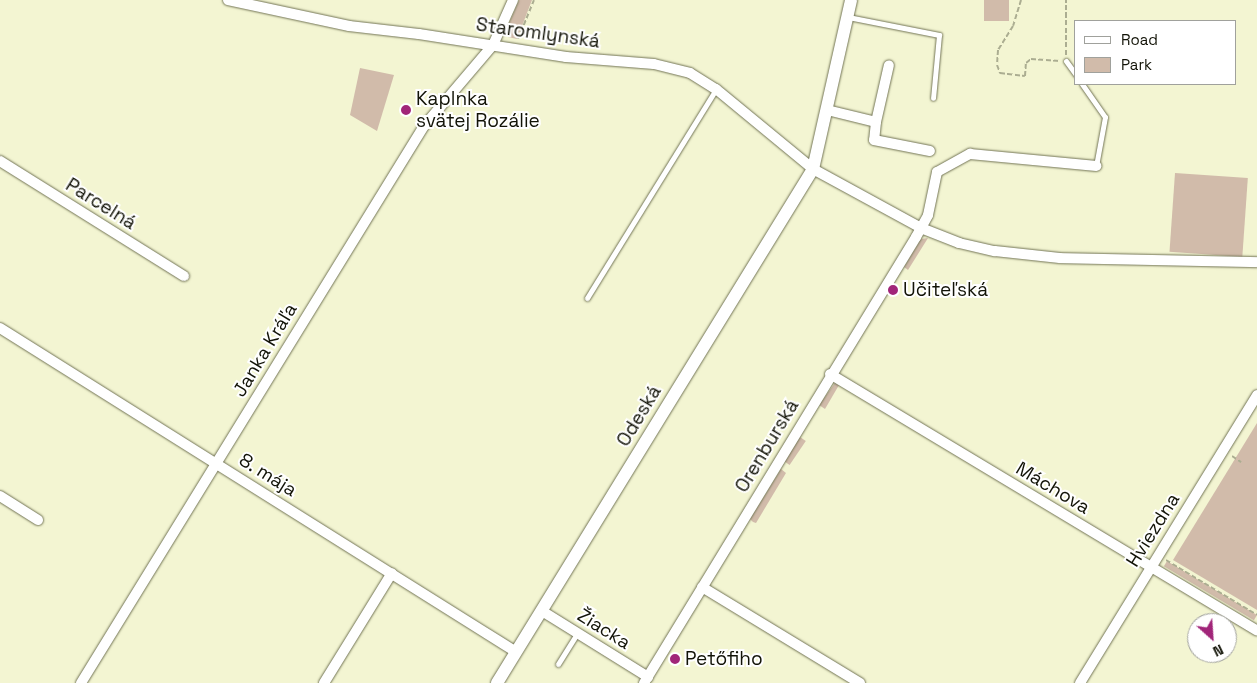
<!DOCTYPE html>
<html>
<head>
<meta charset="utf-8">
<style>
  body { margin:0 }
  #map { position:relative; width:1257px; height:683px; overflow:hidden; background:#f3f5d2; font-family:"Space Grotesk",sans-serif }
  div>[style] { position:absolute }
  .green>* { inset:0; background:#d1bbaa; transform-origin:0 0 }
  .path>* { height:2px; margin-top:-1px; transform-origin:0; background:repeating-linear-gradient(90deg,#abad91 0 5px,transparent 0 7.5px) }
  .roads { filter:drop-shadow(0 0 1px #727455) drop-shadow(0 0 1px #727455) }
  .service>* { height:5px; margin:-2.5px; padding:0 2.5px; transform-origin:2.5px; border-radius:2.5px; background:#fff }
  .minor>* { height:10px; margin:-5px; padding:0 5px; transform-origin:5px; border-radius:5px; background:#fff }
  .tertiary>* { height:12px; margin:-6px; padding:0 6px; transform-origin:6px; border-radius:6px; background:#fff }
  .dots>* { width:14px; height:14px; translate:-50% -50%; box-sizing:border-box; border:2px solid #fff; border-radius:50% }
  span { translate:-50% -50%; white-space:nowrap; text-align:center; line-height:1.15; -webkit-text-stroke:4px #fff; paint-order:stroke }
  .street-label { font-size:19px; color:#121307 }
  .poi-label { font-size:19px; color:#121307 }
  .left { translate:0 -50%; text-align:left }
  .legend { position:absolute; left:1074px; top:20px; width:162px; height:65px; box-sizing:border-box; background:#fff; border:1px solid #a0a19c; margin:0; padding:6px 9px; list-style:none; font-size:15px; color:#121307 }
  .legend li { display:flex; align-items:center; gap:10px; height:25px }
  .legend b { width:25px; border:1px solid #a0a19c }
  .north { position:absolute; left:1187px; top:613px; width:50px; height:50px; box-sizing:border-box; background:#fff; border:1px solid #a0a19c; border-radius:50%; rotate:154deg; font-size:14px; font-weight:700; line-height:20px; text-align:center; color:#121307 }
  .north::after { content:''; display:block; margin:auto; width:18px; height:22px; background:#a12579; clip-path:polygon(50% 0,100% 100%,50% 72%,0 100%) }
</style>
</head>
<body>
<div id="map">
  <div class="green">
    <i style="clip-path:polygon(519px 0,532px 0,517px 39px,508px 37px,507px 28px)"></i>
    <i style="left:984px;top:0;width:25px;height:21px"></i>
    <i style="clip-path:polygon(360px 68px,394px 75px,377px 131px,350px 115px)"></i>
    <i style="left:1175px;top:173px;width:73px;height:79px;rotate:4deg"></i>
    <i style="clip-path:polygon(928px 238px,908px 270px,904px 267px,921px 239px)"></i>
    <i style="clip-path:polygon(835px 383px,839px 385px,825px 409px,819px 405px)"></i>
    <i style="clip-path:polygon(1257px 423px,1257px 610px,1173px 560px)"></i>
    <i style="left:800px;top:437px;width:7px;height:29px;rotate:34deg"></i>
    <i style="clip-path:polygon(781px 469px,786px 473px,756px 523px,753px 522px,750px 519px)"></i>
    <i style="left:1167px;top:561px;width:105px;height:6px;rotate:31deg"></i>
  </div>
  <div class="path">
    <i style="left:1021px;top:0;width:27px;rotate:107deg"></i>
    <i style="left:1013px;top:26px;width:28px;rotate:122deg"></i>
    <i style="left:998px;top:50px;width:15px;rotate:94deg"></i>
    <i style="left:997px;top:65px;width:9px;rotate:69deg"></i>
    <i style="left:1000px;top:73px;width:25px;rotate:7deg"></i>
    <i style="left:1025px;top:76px;width:13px;rotate:-86deg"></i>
    <i style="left:1026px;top:63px;width:6px;rotate:-39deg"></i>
    <i style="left:1031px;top:59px;width:29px;rotate:4deg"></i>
    <i style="left:518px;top:39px;width:42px;rotate:-67.7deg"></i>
    <i style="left:1066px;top:55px;width:55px;rotate:-90deg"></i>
    <i style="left:1232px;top:456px;width:11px;rotate:34deg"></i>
    <i style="left:1166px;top:560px;width:106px;rotate:31.1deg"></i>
  </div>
  <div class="roads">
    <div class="service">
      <i style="left:848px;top:17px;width:93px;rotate:11.2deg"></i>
      <i style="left:939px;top:35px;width:63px;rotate:95.4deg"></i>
      <i style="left:1066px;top:61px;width:17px;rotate:54deg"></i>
      <i style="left:1082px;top:84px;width:40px;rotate:55.1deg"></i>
      <i style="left:1105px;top:117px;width:50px;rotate:100.4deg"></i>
      <i style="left:587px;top:298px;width:246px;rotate:-58.3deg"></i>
      <i style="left:558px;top:664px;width:36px;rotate:-58deg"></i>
    </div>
    <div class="minor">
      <i style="left:228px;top:0;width:124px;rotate:12.1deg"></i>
      <i style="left:349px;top:26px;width:70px;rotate:6.5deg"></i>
      <i style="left:419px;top:34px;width:149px;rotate:8.9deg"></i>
      <i style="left:566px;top:57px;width:88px;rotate:4.5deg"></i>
      <i style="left:654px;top:64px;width:37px;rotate:14deg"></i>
      <i style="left:690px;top:73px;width:31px;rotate:32deg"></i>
      <i style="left:716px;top:89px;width:126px;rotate:39.5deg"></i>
      <i style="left:813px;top:169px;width:123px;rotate:28.6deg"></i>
      <i style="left:921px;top:228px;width:41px;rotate:21.5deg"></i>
      <i style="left:959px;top:243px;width:37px;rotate:13deg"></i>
      <i style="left:995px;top:251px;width:65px;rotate:6.1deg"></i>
      <i style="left:1060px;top:258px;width:197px;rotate:1.2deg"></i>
      <i style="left:827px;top:110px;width:50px;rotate:13.8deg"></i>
      <i style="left:876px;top:122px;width:58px;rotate:-77.2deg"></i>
      <i style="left:876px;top:122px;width:18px;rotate:96deg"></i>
      <i style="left:874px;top:140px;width:57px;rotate:11.1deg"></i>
      <i style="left:0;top:161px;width:217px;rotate:32deg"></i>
      <i style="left:0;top:328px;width:609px;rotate:32.12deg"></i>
      <i style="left:830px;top:374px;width:498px;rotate:31deg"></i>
      <i style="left:0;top:496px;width:45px;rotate:32.3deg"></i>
      <i style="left:702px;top:587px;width:185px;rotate:31.3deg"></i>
      <i style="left:542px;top:611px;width:125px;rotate:31.9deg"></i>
      <i style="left:81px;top:683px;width:654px;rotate:-58.38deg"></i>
      <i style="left:424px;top:126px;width:106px;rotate:-49.6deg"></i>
      <i style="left:493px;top:45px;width:49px;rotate:-66deg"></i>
      <i style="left:324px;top:683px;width:129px;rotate:-58.3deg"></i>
      <i style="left:644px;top:683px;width:522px;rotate:-58.62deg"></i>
      <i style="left:916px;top:237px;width:25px;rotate:-61deg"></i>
      <i style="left:928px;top:215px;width:44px;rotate:-78.2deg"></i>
      <i style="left:937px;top:172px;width:38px;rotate:-29deg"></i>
      <i style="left:970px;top:154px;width:127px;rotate:5.4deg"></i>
      <i style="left:1080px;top:683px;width:338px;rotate:-58.4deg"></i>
    </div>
    <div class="tertiary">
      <i style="left:497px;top:683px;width:603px;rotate:-58.42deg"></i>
      <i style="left:813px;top:169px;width:173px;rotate:-77.3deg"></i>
    </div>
  </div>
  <div class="dots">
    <i style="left:406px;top:110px;background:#a12579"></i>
    <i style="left:893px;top:290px;background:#a12579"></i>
    <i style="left:675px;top:659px;background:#a12579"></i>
  </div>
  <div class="street-label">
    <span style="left:538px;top:33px;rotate:8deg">Staromlynská</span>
    <span style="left:101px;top:204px;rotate:32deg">Parcelná</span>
    <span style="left:265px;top:350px;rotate:-59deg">Janka Kráľa</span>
    <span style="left:639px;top:416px;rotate:-59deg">Odeská</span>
    <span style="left:767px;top:446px;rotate:-59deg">Orenburská</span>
    <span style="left:268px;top:475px;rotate:32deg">8. mája</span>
    <span style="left:1053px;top:488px;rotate:31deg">Máchova</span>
    <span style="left:1153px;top:530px;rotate:-58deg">Hviezdna</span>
    <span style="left:604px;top:629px;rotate:32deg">Žiacka</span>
  </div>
  <div class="poi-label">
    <span class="left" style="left:416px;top:110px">Kaplnka<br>svätej Rozálie</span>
    <span class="left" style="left:903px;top:290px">Učiteľská</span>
    <span class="left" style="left:685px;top:659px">Petőfiho</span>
  </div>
  <ul class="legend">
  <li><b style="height:6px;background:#fff"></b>Road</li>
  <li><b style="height:14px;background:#d1bbaa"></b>Park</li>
  </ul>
  <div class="north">N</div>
</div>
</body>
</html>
